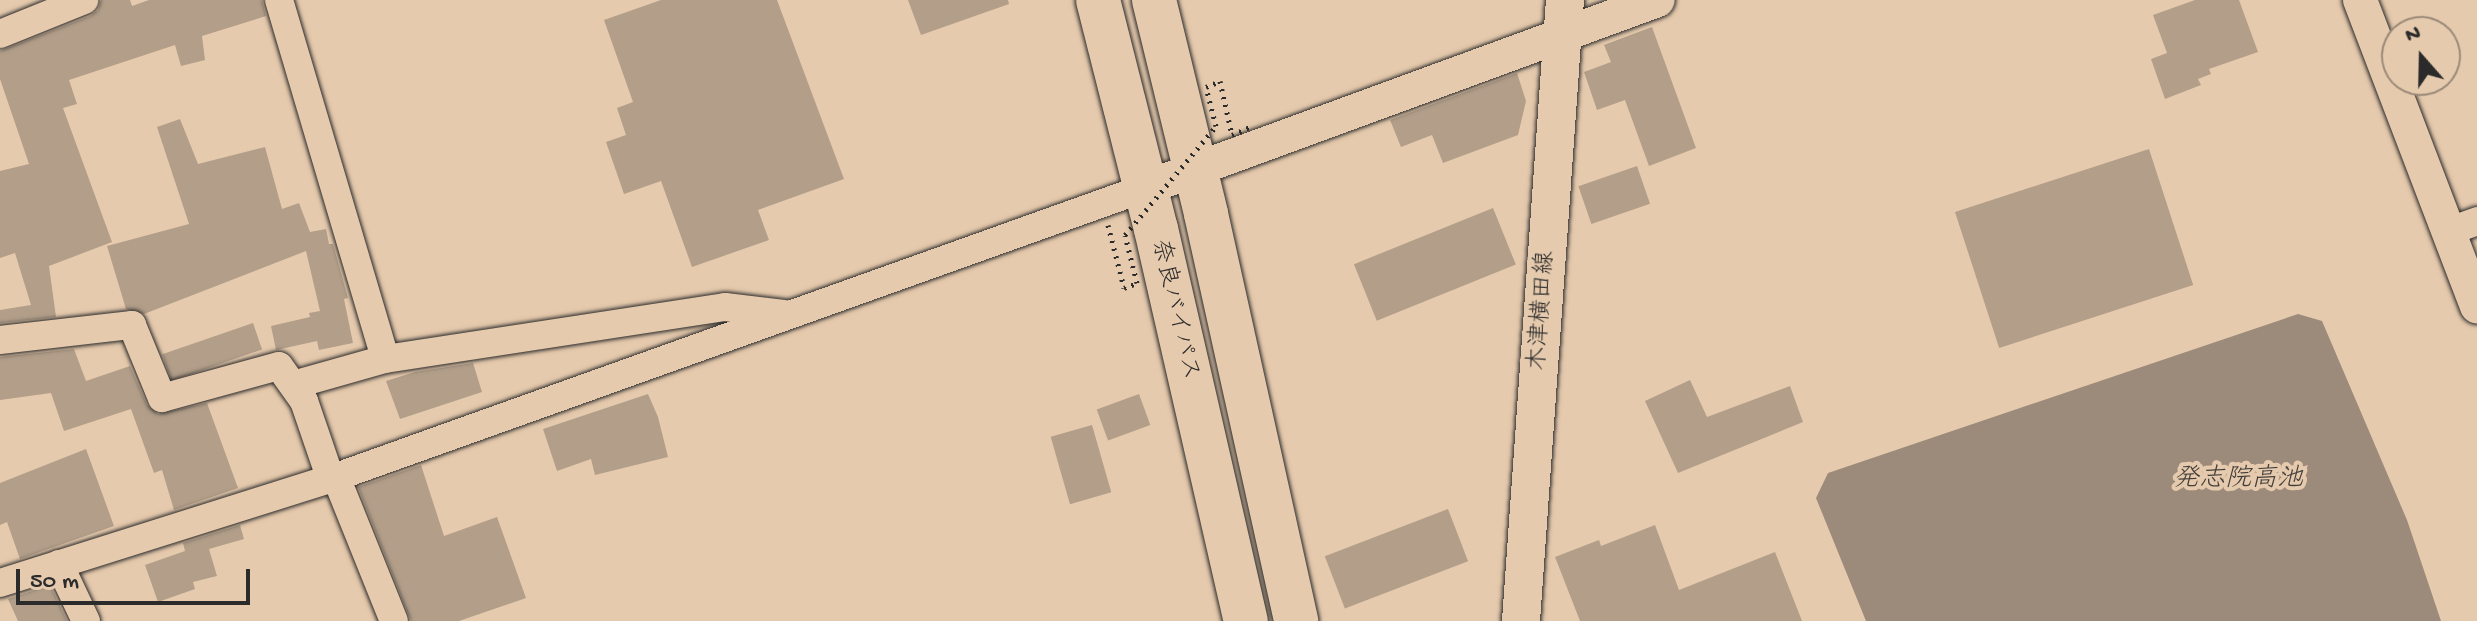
<!DOCTYPE html>
<html>
<head>
<meta charset="utf-8">
<style>
  body { margin:0 }
  #map { position:relative; width:2477px; height:621px; overflow:hidden; background:#e6caad; font-family:"Gochi Hand","Klee One",sans-serif }
  div>[style] { position:absolute }
  .water>* { inset:0; background:#9c8b7a }
  .building>* { inset:0; background:#b29e89; transform-origin:0 0 }
  .roads { filter:drop-shadow(0 0 2px #2b2b2b) drop-shadow(0 0 2px #2b2b2b) }
  .minor>* { height:28px; margin:-14px; padding:0 14px; transform-origin:14px; border-radius:14px; background:#e6caad }
  .tertiary>* { height:34px; margin:-17px; padding:0 17px; transform-origin:17px; border-radius:17px; background:#e6caad }
  .secondary>* { height:38px; margin:-19px; padding:0 19px; transform-origin:19px; border-radius:19px; background:#e6caad }
  .trunk>* { height:44px; margin:-22px; padding:0 22px; transform-origin:22px; border-radius:22px; background:#e6caad }
  .path-bridge>* { height:5px; margin-top:-2.5px; transform-origin:0; background:repeating-linear-gradient(90deg,#2b2b2b 0 2px,transparent 0 8px) }
  span { translate:-50% -50%; white-space:nowrap; text-align:center; line-height:1.15; -webkit-text-stroke:8px #e6caad; paint-order:stroke }
  .street-label { font-size:24px; color:#2b2b2b }
  .water-label { font-size:26px; color:#423e3b; font-style:italic }
  .north { position:absolute; left:2381px; top:16px; width:80px; height:80px; box-sizing:border-box; background:#e6caad; border:2px solid #9b8a79; border-radius:50%; rotate:340deg; font-size:22px; font-weight:700; line-height:32px; text-align:center; color:#2b2b2b }
  .north::after { content:''; display:block; margin:auto; width:28px; height:36px; background:#2b2b2b; clip-path:polygon(50% 0,100% 100%,50% 72%,0 100%) }
  .scale { position:absolute; left:16px; top:569px; width:234px; height:36px; box-sizing:border-box; border:4px solid #2b2b2b; border-top:0; padding-left:10px; font-size:24px; line-height:28px; white-space:nowrap; color:#2b2b2b; -webkit-text-stroke:6px #e6caad; paint-order:stroke }
</style>
</head>
<body>
<div id="map">
  <div class="water">
    <i style="clip-path:polygon(2298px 314px,2322px 321px,2407px 520px,2441px 621px,1866px 621px,1816px 498px,1828px 473px)"></i>
  </div>
  <div class="building">
    <i style="clip-path:polygon(101px 0,130px 0,132px 6px,149px 0,262px 0,266px 16px,202px 36px,205px 60px,181px 66px,175px 45px,69px 80px,77px 104px,63px 108px,112px 242px,49px 266px,56px 317px,0 323px,0 310px,31px 305px,15px 253px,0 258px,0 171px,29px 164px,0 79px,0 51px,90px 16px,98px 10px)"></i>
    <i style="clip-path:polygon(661px 0,777px 0,844px 179px,758px 210px,769px 240px,692px 267px,661px 181px,624px 194px,606px 142px,626px 135px,617px 108px,633px 102px,604px 20px)"></i>
    <i style="clip-path:polygon(908px 0,1008px 0,1009px 4px,921px 35px)"></i>
    <i style="clip-path:polygon(2195px 0,2239px 0,2258px 52px,2209px 69px,2211px 74px,2198px 79px,2201px 85px,2165px 99px,2151px 59px,2167px 53px,2153px 15px)"></i>
    <i style="clip-path:polygon(1652px 27px,1696px 148px,1649px 166px,1625px 100px,1597px 110px,1584px 72px,1611px 62px,1604px 45px)"></i>
    <i style="clip-path:polygon(1517px 73px,1526px 101px,1518px 135px,1443px 163px,1432px 135px,1401px 147px,1390px 120px)"></i>
    <i style="clip-path:polygon(180px 119px,198px 164px,265px 147px,282px 209px,299px 203px,310px 232px,326px 229px,329px 244px,333px 244px,348px 298px,344px 299px,353px 343px,319px 350px,317px 341px,276px 350px,271px 326px,310px 317px,309px 313px,320px 311px,306px 251px,144px 314px,126px 309px,107px 246px,189px 224px,157px 127px)"></i>
    <i style="left:2149px;top:149px;width:143px;height:204px;rotate:72deg"></i>
    <i style="left:1637px;top:166px;width:40px;height:62px;rotate:71deg"></i>
    <i style="left:1493px;top:208px;width:61px;height:150px;rotate:68deg"></i>
    <i style="left:253px;top:323px;width:28px;height:96px;rotate:71deg"></i>
    <i style="clip-path:polygon(74px 349px,86px 381px,130px 366px,147px 405px,158px 414px,207px 403px,238px 488px,174px 510px,162px 470px,154px 473px,131px 409px,64px 431px,51px 393px,0 400px,0 357px)"></i>
    <i style="clip-path:polygon(473px 363px,482px 392px,400px 419px,386px 381px,415px 372px)"></i>
    <i style="clip-path:polygon(1690px 380px,1707px 417px,1790px 386px,1803px 422px,1678px 473px,1645px 401px)"></i>
    <i style="clip-path:polygon(648px 394px,658px 417px,668px 457px,595px 475px,591px 459px,557px 471px,543px 429px)"></i>
    <i style="left:1139px;top:394px;width:33px;height:45px;rotate:70deg"></i>
    <i style="left:1092px;top:425px;width:70px;height:43px;rotate:74deg"></i>
    <i style="clip-path:polygon(86px 449px,114px 526px,20px 559px,7px 522px,0 525px,0 483px)"></i>
    <i style="clip-path:polygon(421px 465px,444px 536px,497px 517px,526px 598px,459px 621px,411px 621px,358px 487px)"></i>
    <i style="left:1448px;top:509px;width:56px;height:132px;rotate:69deg"></i>
    <i style="clip-path:polygon(240px 525px,244px 539px,209px 549px,217px 576px,193px 582px,195px 589px,158px 602px,145px 565px,185px 551px,183px 543px)"></i>
    <i style="clip-path:polygon(1655px 525px,1679px 590px,1775px 552px,1802px 621px,1580px 621px,1555px 557px,1599px 540px,1601px 546px)"></i>
    <i style="clip-path:polygon(50px 585px,67px 621px,18px 621px,8px 599px)"></i>
  </div>
  <div class="roads">
    <div class="minor">
      <i style="left:279px;top:0;width:374px;rotate:73.5deg"></i>
      <i style="left:0;top:34px;width:91px;rotate:-22deg"></i>
      <i style="left:2450px;top:231px;width:29px;rotate:-20deg"></i>
      <i style="left:0;top:340px;width:133px;rotate:-6.5deg"></i>
      <i style="left:132px;top:325px;width:79px;rotate:67.7deg"></i>
      <i style="left:162px;top:398px;width:121px;rotate:-15.3deg"></i>
      <i style="left:279px;top:366px;width:43px;rotate:54.5deg"></i>
      <i style="left:304px;top:401px;width:80px;rotate:71.1deg"></i>
      <i style="left:293px;top:385px;width:96px;rotate:-15.8deg"></i>
      <i style="left:385px;top:359px;width:344px;rotate:-8.7deg"></i>
      <i style="left:725px;top:307px;width:59px;rotate:6.8deg"></i>
      <i style="left:336px;top:477px;width:155px;rotate:68.1deg"></i>
      <i style="left:59px;top:564px;width:63px;rotate:64.7deg"></i>
      <i style="left:0;top:583px;width:352px;rotate:-17.5deg"></i>
      <i style="left:336px;top:477px;width:859px;rotate:-19.66deg"></i>
    </div>
    <div class="tertiary">
      <i style="left:2360px;top:0;width:328px;rotate:69.1deg"></i>
      <i style="left:1145px;top:188px;width:546px;rotate:-20.13deg"></i>
    </div>
    <div class="secondary">
      <i style="left:1521px;top:621px;width:623px;rotate:-85.95deg"></i>
    </div>
    <div class="trunk">
      <i style="left:1098px;top:0;width:236px;rotate:75.8deg"></i>
      <i style="left:1156px;top:229px;width:402px;rotate:77.1deg"></i>
      <i style="left:1154px;top:0;width:220px;rotate:76.3deg"></i>
      <i style="left:1206px;top:214px;width:417px;rotate:77.5deg"></i>
    </div>
  </div>
  <div class="path-bridge">
    <i style="left:1108px;top:225px;width:65px;rotate:75.7deg"></i>
    <i style="left:1124px;top:288px;width:14px;rotate:-21deg"></i>
    <i style="left:1137px;top:283px;width:49px;rotate:-104deg"></i>
    <i style="left:1125px;top:235px;width:142px;rotate:-50.1deg"></i>
    <i style="left:1216px;top:126px;width:40px;rotate:-104.4deg"></i>
    <i style="left:1206px;top:87px;width:15px;rotate:-23deg"></i>
    <i style="left:1220px;top:81px;width:55px;rotate:77.5deg"></i>
    <i style="left:1232px;top:135px;width:20px;rotate:-24deg"></i>
  </div>
  <div class="street-label">
    <span style="left:1174px;top:310px;rotate:77deg">奈良バイパス</span>
    <span style="left:1543px;top:311px;rotate:-86deg">木津横田線</span>
  </div>
  <div class="water-label">
    <span style="left:2238px;top:481px">発志院高池</span>
  </div>
  <div class="north">N</div>
  <div class="scale">50 m</div>
</div>
</body>
</html>
